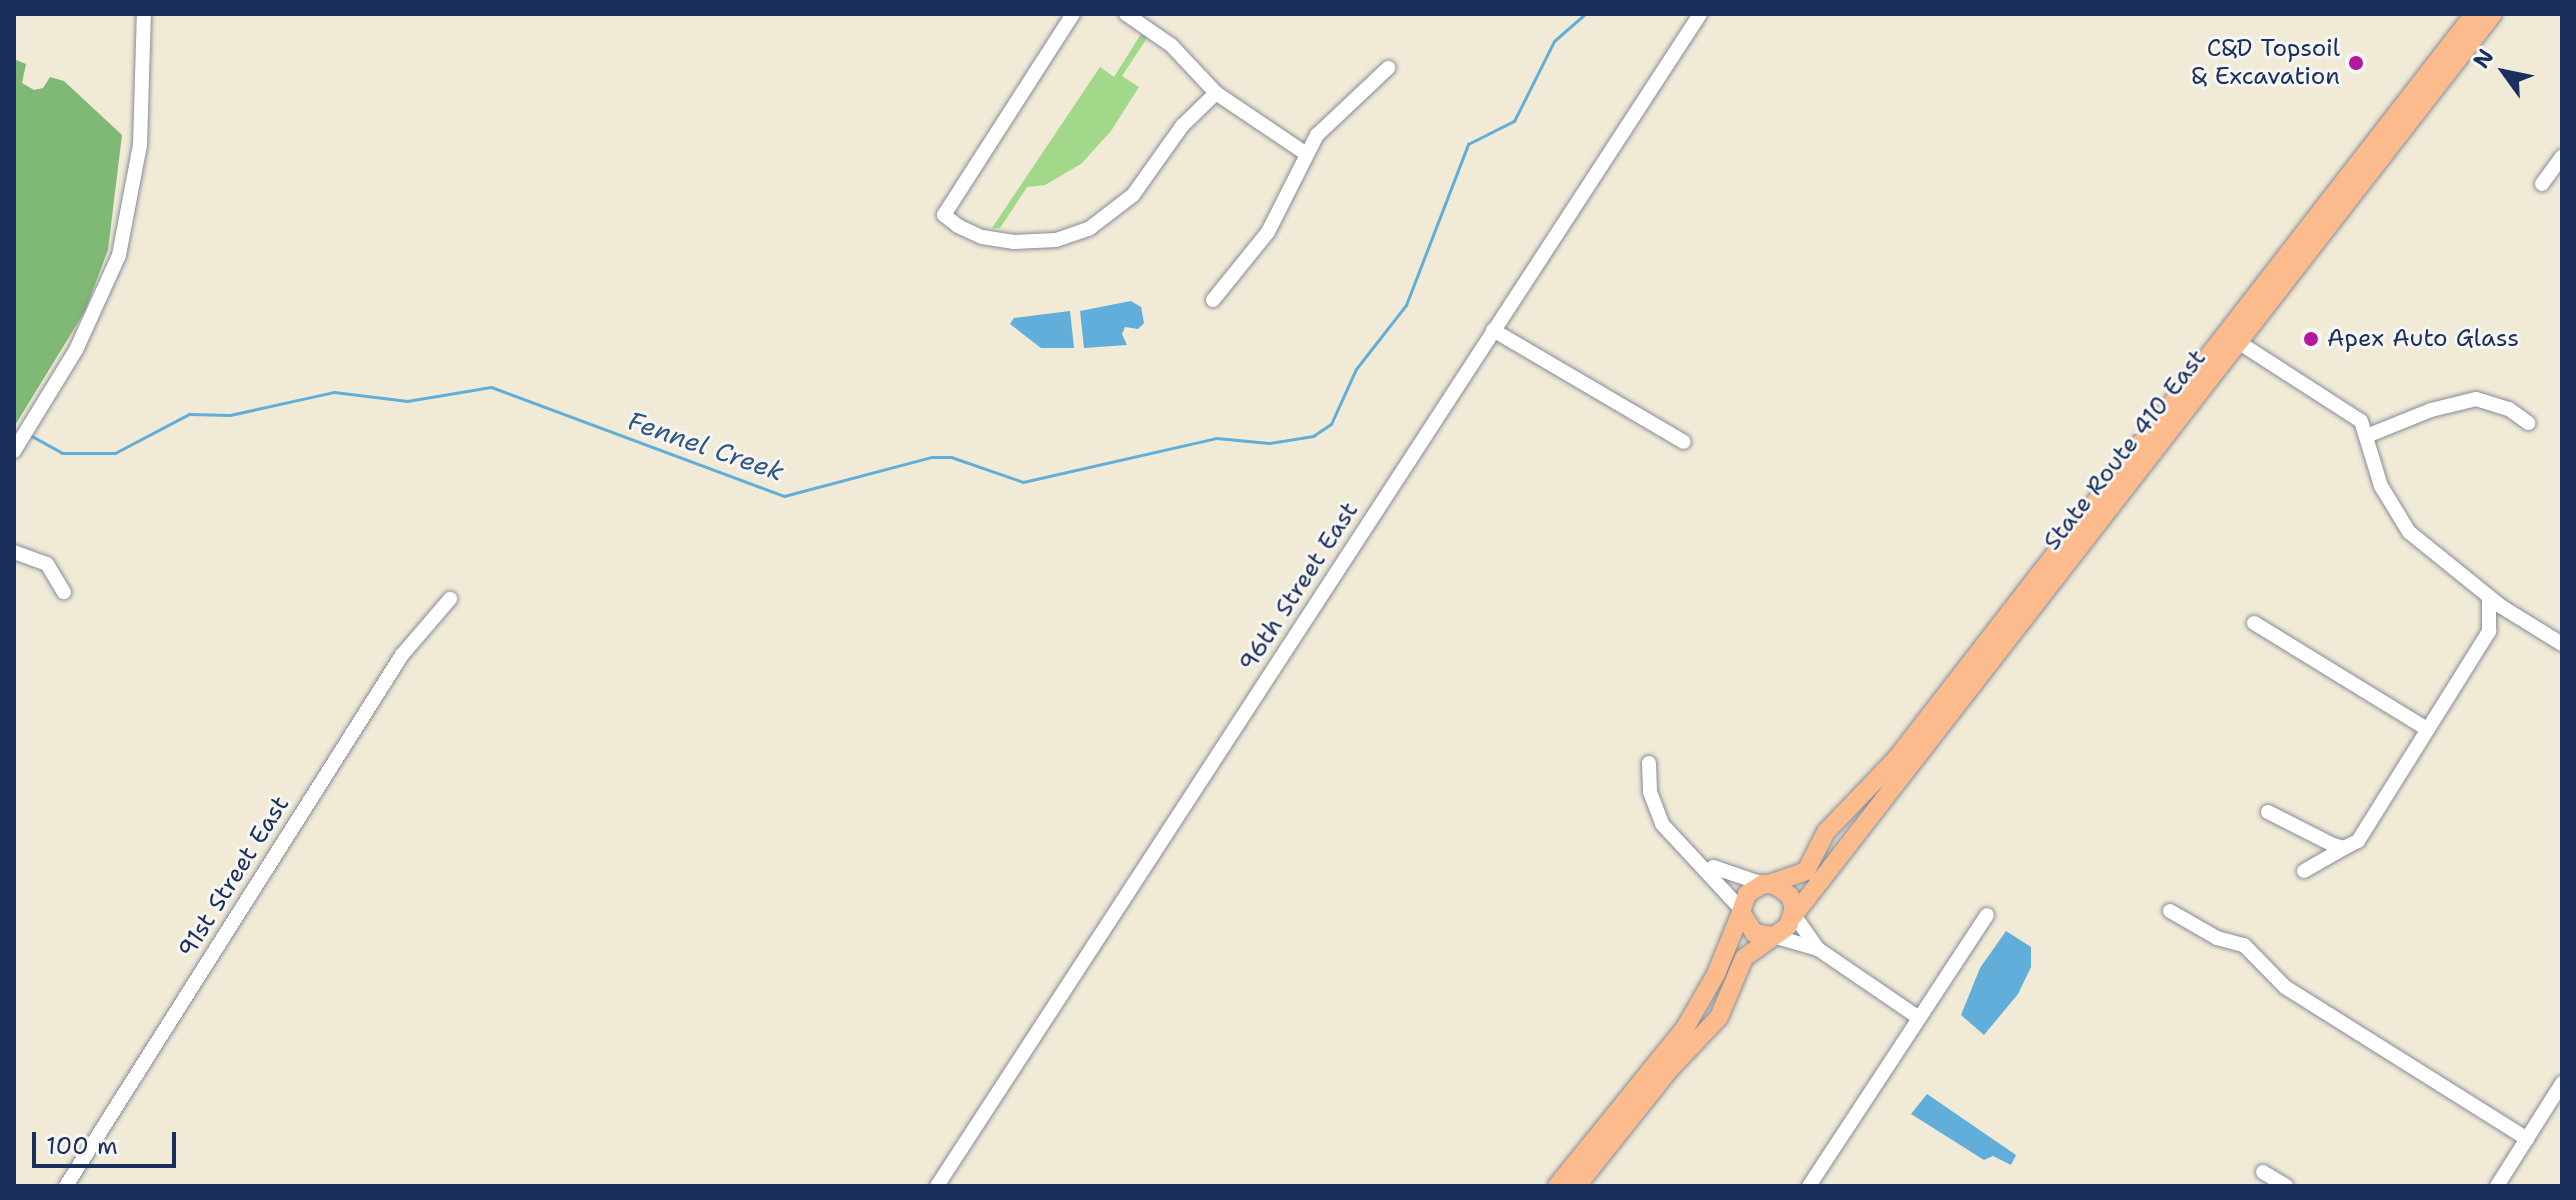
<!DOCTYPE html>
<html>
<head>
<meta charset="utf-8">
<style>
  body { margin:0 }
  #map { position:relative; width:2576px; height:1200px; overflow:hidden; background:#f1ead6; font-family:"Shantell Sans",sans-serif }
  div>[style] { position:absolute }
  .green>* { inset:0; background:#a1d889 }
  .forest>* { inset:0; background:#80b875 }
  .water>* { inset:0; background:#60aed9 }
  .stream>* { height:3px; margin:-1.5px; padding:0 1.5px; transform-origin:1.5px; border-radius:1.5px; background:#60aed9 }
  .roads { filter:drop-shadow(0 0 2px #868c9a) drop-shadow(0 0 2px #868c9a) }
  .minor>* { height:14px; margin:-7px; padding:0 7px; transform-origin:7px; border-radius:7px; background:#fff }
  .major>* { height:18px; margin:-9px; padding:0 9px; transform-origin:9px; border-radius:9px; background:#fbbb8d }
  .dots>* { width:22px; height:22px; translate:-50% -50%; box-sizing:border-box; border:4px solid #f6f6f2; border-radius:50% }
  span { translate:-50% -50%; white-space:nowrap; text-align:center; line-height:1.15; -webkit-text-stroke:6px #f6f6f2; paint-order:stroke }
  .poi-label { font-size:24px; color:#1b2f5e }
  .right { translate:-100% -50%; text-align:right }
  .left { translate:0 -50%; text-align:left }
  .street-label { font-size:24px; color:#1b2f5e }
  .water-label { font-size:26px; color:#305583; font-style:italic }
  .frame { position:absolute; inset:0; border:16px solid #1b2f5e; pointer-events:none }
  .north { position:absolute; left:2464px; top:32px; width:80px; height:80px; -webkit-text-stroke:6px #f6f6f2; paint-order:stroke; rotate:303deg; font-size:22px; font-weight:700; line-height:32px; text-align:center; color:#1b2f5e }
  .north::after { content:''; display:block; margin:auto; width:28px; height:36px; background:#1b2f5e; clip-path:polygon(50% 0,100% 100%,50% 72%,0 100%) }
  .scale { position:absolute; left:32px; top:1132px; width:144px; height:36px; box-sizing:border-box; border:4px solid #1b2f5e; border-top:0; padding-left:10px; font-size:24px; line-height:28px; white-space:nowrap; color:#1b2f5e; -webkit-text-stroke:6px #f6f6f2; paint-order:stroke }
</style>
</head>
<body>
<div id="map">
  <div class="green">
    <i style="clip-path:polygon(1141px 34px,1147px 38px,1122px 76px,1139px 87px,1111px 131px,1081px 164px,1045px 185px,1027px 187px,1000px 228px,992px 228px,1100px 67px,1114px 77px)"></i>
  </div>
  <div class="forest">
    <i style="clip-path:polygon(16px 60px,26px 64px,22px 83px,34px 90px,43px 88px,50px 77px,64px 81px,122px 135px,108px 250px,85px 311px,14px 427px)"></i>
  </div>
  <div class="water">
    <i style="clip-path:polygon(1131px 301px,1141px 307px,1144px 323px,1138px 329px,1125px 327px,1122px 334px,1127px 345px,1084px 348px,1080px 311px)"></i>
    <i style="clip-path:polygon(1070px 311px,1074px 348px,1041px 348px,1010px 324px,1014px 318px)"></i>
    <i style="clip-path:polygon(2006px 931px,2031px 947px,2031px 967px,2018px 994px,1984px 1035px,1961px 1015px,1980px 968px)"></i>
    <i style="clip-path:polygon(1927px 1094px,2016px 1155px,2011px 1165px,1993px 1156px,1984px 1160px,1911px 1114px)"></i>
  </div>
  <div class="stream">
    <i style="left:28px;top:434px;width:39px;rotate:29deg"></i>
    <i style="left:62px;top:453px;width:53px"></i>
    <i style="left:115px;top:453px;width:84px;rotate:-27.8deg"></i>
    <i style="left:189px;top:414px;width:41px;rotate:1.4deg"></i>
    <i style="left:230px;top:415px;width:107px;rotate:-12.5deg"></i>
    <i style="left:334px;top:392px;width:74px;rotate:7deg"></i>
    <i style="left:407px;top:401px;width:85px;rotate:-9.5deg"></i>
    <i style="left:491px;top:387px;width:313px;rotate:20.4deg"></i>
    <i style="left:784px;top:496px;width:153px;rotate:-14.8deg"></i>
    <i style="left:932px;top:457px;width:19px"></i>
    <i style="left:951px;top:457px;width:76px;rotate:19.1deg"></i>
    <i style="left:1023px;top:482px;width:198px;rotate:-12.8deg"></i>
    <i style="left:1216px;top:438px;width:53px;rotate:5.4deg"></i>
    <i style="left:1269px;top:443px;width:45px;rotate:-9deg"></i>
    <i style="left:1313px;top:436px;width:22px;rotate:-34deg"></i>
    <i style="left:1331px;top:424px;width:60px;rotate:-65.6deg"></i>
    <i style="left:1356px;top:369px;width:81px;rotate:-52deg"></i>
    <i style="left:1406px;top:305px;width:173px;rotate:-68.9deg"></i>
    <i style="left:1468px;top:144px;width:51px;rotate:-26.6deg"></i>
    <i style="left:1514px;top:121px;width:89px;rotate:-63.4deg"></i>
    <i style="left:1554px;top:41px;width:41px;rotate:-41.1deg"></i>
  </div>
  <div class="roads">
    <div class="minor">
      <i style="left:1073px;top:14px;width:239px;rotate:122.7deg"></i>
      <i style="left:944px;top:215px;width:18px;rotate:38deg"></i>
      <i style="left:958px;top:226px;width:26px;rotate:25deg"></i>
      <i style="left:982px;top:237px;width:32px;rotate:9deg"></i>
      <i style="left:1014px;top:242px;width:42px;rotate:-2.7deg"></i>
      <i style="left:1056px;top:240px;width:36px;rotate:-19deg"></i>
      <i style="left:1090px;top:228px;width:54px;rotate:-37.5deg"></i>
      <i style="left:1133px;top:195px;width:85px;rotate:-54.6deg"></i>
      <i style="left:1182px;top:126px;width:47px;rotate:-44.1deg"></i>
      <i style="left:1126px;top:14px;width:55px;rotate:34.6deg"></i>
      <i style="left:1171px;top:45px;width:66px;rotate:46.8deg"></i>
      <i style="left:1216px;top:93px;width:107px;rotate:34deg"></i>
      <i style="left:2542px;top:184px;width:34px;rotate:-54deg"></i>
      <i style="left:1213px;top:300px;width:87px;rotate:-51deg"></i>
      <i style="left:1268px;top:232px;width:109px;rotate:-63.2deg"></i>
      <i style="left:1317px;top:135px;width:98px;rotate:-43.3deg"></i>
      <i style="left:1493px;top:330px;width:221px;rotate:30.4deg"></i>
      <i style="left:2232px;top:338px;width:153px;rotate:32.8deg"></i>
      <i style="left:2361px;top:421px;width:68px;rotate:72.9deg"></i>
      <i style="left:2381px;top:486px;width:54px;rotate:58.7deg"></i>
      <i style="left:2409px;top:532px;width:119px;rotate:38.9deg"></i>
      <i style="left:2502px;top:607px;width:70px;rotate:31.7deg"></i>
      <i style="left:2369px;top:435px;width:67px;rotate:-22deg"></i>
      <i style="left:2431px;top:410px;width:46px;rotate:-13.7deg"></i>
      <i style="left:2476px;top:399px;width:34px;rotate:17deg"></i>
      <i style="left:2509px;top:409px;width:24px;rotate:36deg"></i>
      <i style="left:14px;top:451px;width:119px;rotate:-58.5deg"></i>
      <i style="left:76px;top:350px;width:104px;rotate:-65.6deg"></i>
      <i style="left:119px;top:255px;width:112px;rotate:-79.2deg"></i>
      <i style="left:140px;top:145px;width:131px;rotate:-88.3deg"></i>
      <i style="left:14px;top:552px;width:35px;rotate:20deg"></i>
      <i style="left:47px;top:564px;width:33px;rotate:59deg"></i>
      <i style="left:2254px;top:623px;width:203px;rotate:31.5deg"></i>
      <i style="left:1649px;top:763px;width:29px;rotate:88deg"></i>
      <i style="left:1650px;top:792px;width:34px;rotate:69deg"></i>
      <i style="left:1662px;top:824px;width:117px;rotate:47.1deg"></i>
      <i style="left:2268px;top:812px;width:73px;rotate:26.9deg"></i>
      <i style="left:2333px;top:845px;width:11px;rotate:15deg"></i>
      <i style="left:2344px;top:848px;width:16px;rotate:-27deg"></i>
      <i style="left:2358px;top:841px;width:248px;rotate:-58deg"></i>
      <i style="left:2489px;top:631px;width:34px;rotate:-90deg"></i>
      <i style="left:1713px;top:867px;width:53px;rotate:18.8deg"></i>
      <i style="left:2304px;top:871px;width:46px;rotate:-29.9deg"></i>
      <i style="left:2170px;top:911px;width:54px;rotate:29.9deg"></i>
      <i style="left:2217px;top:938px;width:28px;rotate:15deg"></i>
      <i style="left:2244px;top:945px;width:59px;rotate:45.7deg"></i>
      <i style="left:2285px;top:987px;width:286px;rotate:32.1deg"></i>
      <i style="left:1773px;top:936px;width:47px;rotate:16.1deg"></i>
      <i style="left:1818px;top:949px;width:42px;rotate:-125.2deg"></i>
      <i style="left:1818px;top:949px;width:122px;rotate:34.3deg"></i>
      <i style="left:2263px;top:1172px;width:27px;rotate:31deg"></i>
      <i style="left:66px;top:1186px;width:628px;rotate:-57.68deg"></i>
      <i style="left:402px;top:655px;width:74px;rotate:-49.4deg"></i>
      <i style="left:937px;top:1186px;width:1398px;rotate:-56.93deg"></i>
      <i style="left:1809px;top:1186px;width:324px;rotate:-56.7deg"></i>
      <i style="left:2497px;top:1186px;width:122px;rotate:-57.7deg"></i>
    </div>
    <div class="major">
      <i style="left:1769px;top:884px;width:39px;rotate:-19deg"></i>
      <i style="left:1806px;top:871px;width:44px;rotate:-62.9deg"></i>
      <i style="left:1826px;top:832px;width:101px;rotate:-46.2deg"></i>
      <i style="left:1896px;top:759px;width:943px;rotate:-52.19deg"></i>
      <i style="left:1794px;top:915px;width:1140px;rotate:-52.2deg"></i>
      <i style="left:1557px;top:1186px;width:203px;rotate:-51deg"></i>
      <i style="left:1685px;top:1028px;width:62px;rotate:-60.1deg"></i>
      <i style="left:1716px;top:974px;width:69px;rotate:-67.9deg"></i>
      <i style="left:1577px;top:1186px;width:147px;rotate:-51.6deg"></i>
      <i style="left:1668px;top:1071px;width:74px;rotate:-46.6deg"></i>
      <i style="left:1719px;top:1017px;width:64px;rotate:-67deg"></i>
      <i style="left:1744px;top:958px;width:54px;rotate:-36deg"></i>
      <i style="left:1788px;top:926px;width:18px;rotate:-71deg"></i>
      <i style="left:1794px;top:909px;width:14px;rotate:-107deg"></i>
      <i style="left:1790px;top:896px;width:19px;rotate:-144deg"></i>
      <i style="left:1775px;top:885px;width:12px;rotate:-175deg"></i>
      <i style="left:1763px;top:884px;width:19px;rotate:148deg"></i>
      <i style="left:1747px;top:894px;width:19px;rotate:108deg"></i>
      <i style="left:1741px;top:912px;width:25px;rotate:58deg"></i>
      <i style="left:1754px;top:933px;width:19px;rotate:9deg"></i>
    </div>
  </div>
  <div class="dots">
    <i style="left:2356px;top:63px;background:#b5179e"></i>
    <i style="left:2311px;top:339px;background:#b5179e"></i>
  </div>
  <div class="poi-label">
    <span class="right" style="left:2340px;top:63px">C&amp;D Topsoil<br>&amp; Excavation</span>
    <span class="left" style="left:2327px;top:339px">Apex Auto Glass</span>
  </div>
  <div class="street-label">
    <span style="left:2125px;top:450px;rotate:-52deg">State Route 410 East</span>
    <span style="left:1299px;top:587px;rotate:-57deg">96th Street East</span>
    <span style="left:234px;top:877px;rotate:-58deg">91st Street East</span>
  </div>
  <div class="water-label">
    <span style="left:706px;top:446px;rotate:19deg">Fennel Creek</span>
  </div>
  <div class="frame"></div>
  <div class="north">N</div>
  <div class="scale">100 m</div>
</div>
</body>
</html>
